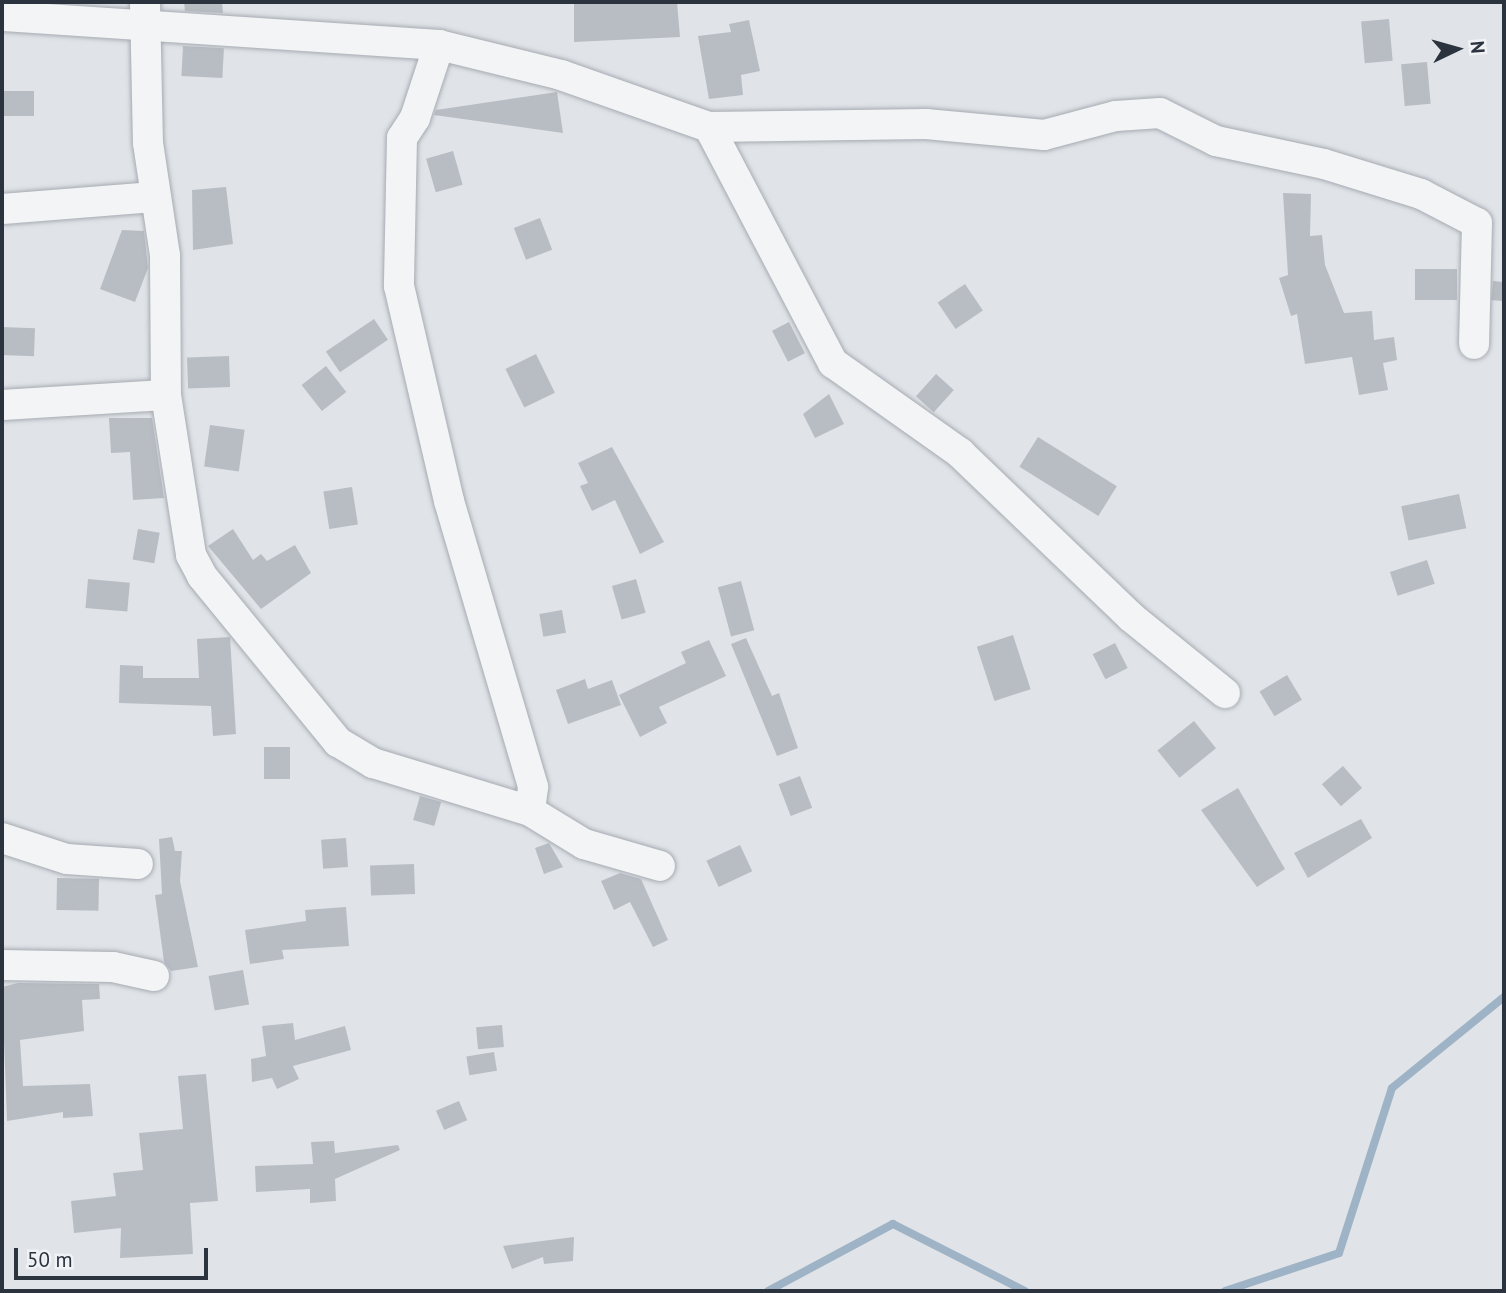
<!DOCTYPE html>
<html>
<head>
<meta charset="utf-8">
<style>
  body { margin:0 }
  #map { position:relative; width:1506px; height:1293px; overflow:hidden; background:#e0e4e8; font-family:"PT Sans",sans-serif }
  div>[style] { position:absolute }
  .stream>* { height:8px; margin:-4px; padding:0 4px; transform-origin:4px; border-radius:4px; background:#9eb3c5 }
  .building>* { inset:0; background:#b8bdc4; transform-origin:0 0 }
  .roads { filter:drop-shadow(0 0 2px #a6abb2) drop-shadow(0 0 2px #a6abb2) }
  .minor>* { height:30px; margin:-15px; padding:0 15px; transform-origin:15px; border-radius:15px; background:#f3f4f6 }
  span { translate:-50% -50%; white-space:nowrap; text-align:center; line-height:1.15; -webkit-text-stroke:5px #f0f2f5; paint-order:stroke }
  .frame { position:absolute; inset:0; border:4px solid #2a333e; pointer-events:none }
  .north { position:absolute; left:1422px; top:14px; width:70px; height:70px; -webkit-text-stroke:5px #f0f2f5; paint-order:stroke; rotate:85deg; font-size:19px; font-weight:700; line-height:28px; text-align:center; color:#2a333e }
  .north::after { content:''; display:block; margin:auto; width:24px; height:32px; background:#2a333e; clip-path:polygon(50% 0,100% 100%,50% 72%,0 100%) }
  .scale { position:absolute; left:14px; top:1248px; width:194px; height:32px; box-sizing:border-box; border:4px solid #2a333e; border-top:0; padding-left:9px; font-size:21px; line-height:24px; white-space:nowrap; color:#2a333e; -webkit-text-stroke:5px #f0f2f5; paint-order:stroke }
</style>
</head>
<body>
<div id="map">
  <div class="stream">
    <i style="left:768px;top:1291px;width:142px;rotate:-28.2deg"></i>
    <i style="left:893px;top:1224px;width:148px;rotate:26.9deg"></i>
    <i style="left:1225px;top:1291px;width:120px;rotate:-18.4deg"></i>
    <i style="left:1339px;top:1253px;width:173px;rotate:-72.2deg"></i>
    <i style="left:1392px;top:1088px;width:144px;rotate:-39.1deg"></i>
  </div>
  <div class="building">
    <i style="clip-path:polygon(184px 2px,222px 2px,223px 13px,185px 11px)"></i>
    <i style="clip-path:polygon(574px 2px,677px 2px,680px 37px,574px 42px)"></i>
    <i style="left:1389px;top:19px;width:42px;height:28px;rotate:85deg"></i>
    <i style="clip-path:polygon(749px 20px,760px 71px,741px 75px,743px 95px,709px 99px,698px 36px,731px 32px,729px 24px)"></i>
    <i style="left:183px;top:46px;width:41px;height:30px;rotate:3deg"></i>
    <i style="left:1427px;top:62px;width:42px;height:26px;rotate:85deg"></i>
    <i style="left:2px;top:91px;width:32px;height:25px"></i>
    <i style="clip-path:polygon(557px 92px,563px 133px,434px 115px,436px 110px)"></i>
    <i style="left:453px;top:151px;width:35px;height:28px;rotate:74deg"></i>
    <i style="clip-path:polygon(226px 187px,233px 244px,193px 250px,192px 190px)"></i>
    <i style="clip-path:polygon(1283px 193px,1311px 194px,1310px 236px,1322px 235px,1325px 265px,1344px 313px,1372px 311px,1374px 340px,1394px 337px,1397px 360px,1383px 363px,1388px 390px,1359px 395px,1352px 357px,1305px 364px,1297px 314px,1291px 316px,1279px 278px,1288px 275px)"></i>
    <i style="left:540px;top:218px;width:34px;height:28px;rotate:69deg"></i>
    <i style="clip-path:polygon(122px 230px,144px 231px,148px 268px,135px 302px,100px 289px)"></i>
    <i style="left:1415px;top:269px;width:42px;height:31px"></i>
    <i style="left:1493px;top:281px;width:11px;height:19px;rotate:5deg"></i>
    <i style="left:965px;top:284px;width:32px;height:33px;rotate:56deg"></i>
    <i style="left:374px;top:319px;width:25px;height:58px;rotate:56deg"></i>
    <i style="left:789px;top:322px;width:35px;height:19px;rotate:63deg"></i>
    <i style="left:2px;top:327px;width:33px;height:28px;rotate:2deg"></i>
    <i style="left:536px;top:354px;width:43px;height:34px;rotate:64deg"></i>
    <i style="left:229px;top:356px;width:31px;height:42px;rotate:88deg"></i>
    <i style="left:326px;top:366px;width:33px;height:31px;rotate:52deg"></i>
    <i style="left:936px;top:374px;width:24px;height:30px;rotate:42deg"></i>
    <i style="clip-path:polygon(829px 394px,844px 424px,815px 438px,803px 414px)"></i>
    <i style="clip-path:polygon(109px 418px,152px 418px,164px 498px,133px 500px,130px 452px,111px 453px)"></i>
    <i style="left:210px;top:425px;width:35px;height:42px;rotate:8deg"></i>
    <i style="left:1038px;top:437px;width:93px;height:35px;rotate:32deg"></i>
    <i style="clip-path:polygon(612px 447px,664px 542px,640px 554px,615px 500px,592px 511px,580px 486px,588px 483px,578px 463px)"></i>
    <i style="left:352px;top:487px;width:38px;height:29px;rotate:81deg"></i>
    <i style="left:1459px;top:494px;width:35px;height:59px;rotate:78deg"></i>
    <i style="left:138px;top:529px;width:22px;height:31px;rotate:10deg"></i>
    <i style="clip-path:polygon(233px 529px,253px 560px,261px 554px,267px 561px,295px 545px,311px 573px,261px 609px,208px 546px)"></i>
    <i style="left:1427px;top:560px;width:25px;height:39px;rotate:72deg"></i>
    <i style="left:88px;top:579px;width:42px;height:29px;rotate:5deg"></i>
    <i style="left:636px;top:579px;width:35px;height:25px;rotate:74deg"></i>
    <i style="left:741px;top:581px;width:51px;height:24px;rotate:75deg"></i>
    <i style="left:562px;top:610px;width:23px;height:23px;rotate:80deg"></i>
    <i style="left:1013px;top:635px;width:57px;height:38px;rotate:72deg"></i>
    <i style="clip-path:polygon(230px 637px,236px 734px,213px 736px,211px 706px,119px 703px,120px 665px,143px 666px,143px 678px,199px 678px,197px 639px)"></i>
    <i style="clip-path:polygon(746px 638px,772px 696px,779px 693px,798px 748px,777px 756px,731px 644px)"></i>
    <i style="clip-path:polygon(709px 640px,726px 676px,659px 707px,667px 723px,640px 737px,619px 695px,686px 663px,681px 652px)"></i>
    <i style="left:1115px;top:643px;width:28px;height:25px;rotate:63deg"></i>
    <i style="left:1287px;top:675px;width:29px;height:32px;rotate:59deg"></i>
    <i style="clip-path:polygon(585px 679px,588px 689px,612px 680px,621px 705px,568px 724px,556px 690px)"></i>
    <i style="left:1194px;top:721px;width:35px;height:47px;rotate:51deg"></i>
    <i style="left:264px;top:747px;width:26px;height:32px"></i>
    <i style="left:1343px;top:766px;width:29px;height:28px;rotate:49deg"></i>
    <i style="left:800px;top:776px;width:34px;height:23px;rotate:69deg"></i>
    <i style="clip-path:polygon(1238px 788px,1285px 869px,1257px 887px,1201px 810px)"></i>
    <i style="left:420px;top:796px;width:22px;height:25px;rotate:16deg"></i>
    <i style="clip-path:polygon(1361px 819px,1372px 838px,1308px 878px,1294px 853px)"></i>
    <i style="clip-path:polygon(172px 837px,175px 851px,182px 851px,180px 881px,198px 967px,171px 971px,164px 962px,155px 895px,162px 894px,159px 839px)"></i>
    <i style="left:346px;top:838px;width:29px;height:25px;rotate:86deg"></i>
    <i style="clip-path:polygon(549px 843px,563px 867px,544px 874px,535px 848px)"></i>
    <i style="left:740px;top:845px;width:29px;height:37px;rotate:65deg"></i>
    <i style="left:414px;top:864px;width:30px;height:44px;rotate:88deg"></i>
    <i style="clip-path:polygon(620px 873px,641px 879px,668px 940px,653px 947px,630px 902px,614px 910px,601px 881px)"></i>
    <i style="left:57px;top:878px;width:42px;height:32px;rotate:1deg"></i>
    <i style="clip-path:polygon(346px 907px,349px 946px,282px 950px,284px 959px,250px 964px,245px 930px,306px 921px,305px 910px)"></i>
    <i style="left:243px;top:970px;width:35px;height:35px;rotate:80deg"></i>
    <i style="clip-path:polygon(18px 983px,99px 984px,100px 999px,82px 1000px,84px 1031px,20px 1040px,23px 1086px,90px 1084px,93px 1116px,63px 1118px,63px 1112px,7px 1121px,2px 987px)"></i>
    <i style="clip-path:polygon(293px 1023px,295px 1040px,345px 1026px,351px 1050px,293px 1066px,299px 1079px,277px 1089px,272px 1078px,252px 1082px,251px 1059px,266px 1056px,262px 1026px)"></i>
    <i style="left:502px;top:1025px;width:22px;height:26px;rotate:85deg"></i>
    <i style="left:494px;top:1052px;width:19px;height:28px;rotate:81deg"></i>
    <i style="clip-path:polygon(206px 1074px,218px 1201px,190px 1203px,193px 1254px,120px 1258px,121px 1228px,74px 1233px,71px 1201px,116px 1196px,113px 1173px,143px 1170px,139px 1133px,183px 1129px,178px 1076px)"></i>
    <i style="left:459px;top:1101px;width:21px;height:25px;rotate:67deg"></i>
    <i style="clip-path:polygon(334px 1141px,335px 1153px,398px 1145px,400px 1150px,335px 1179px,336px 1201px,310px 1203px,310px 1189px,256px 1192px,255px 1166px,313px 1164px,311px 1142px)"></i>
    <i style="clip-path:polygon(574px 1237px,573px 1261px,544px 1264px,543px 1257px,512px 1269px,503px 1246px)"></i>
  </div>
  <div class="roads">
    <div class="minor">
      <i style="left:145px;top:2px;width:141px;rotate:88.8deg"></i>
      <i style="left:148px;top:143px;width:114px;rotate:81.4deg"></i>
      <i style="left:165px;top:256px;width:139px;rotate:89.6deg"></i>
      <i style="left:166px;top:395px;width:162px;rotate:81.1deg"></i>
      <i style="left:191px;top:555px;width:24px;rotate:62deg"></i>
      <i style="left:202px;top:576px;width:215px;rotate:50.7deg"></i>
      <i style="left:338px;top:742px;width:41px;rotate:31deg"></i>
      <i style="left:373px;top:763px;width:164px;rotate:17deg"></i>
      <i style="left:530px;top:811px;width:63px;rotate:31.4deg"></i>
      <i style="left:584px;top:844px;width:79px;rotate:16.1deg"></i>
      <i style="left:2px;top:16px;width:438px;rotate:3.8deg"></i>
      <i style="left:439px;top:45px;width:126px;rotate:13.8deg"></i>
      <i style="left:561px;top:75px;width:157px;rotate:19.4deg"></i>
      <i style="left:709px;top:127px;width:217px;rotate:-0.8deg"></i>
      <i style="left:926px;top:124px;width:119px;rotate:5.3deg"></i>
      <i style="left:1044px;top:135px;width:74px;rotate:-14.8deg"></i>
      <i style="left:1116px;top:116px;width:44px;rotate:-3.9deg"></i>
      <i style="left:1160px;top:113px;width:63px;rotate:26.6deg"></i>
      <i style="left:1216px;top:141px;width:110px;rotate:12deg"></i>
      <i style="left:1324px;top:164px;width:102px;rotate:17.2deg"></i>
      <i style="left:1421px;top:194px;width:63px;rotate:27.4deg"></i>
      <i style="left:1477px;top:223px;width:121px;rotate:91.4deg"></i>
      <i style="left:439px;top:45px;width:77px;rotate:108.2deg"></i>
      <i style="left:415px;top:118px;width:24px;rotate:123deg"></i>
      <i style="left:402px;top:138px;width:148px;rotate:91.2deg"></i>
      <i style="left:399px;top:286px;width:221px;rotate:76.9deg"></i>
      <i style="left:449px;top:501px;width:298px;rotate:73.6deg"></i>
      <i style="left:533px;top:787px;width:24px;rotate:97deg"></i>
      <i style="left:709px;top:127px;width:267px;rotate:62.3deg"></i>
      <i style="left:833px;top:363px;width:156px;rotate:35.3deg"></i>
      <i style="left:960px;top:453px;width:237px;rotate:43.8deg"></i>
      <i style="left:1131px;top:617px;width:121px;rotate:39deg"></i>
      <i style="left:2px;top:209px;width:153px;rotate:-4.5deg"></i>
      <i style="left:2px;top:405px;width:164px;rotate:-3.5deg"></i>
      <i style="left:2px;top:838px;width:68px;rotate:17.9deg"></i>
      <i style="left:67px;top:859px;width:71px;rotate:4deg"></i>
      <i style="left:2px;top:965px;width:111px;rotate:1deg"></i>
      <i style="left:113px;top:967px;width:42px;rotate:12.4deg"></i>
    </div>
  </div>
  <div class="frame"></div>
  <div class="north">N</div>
  <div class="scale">50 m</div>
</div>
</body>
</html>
